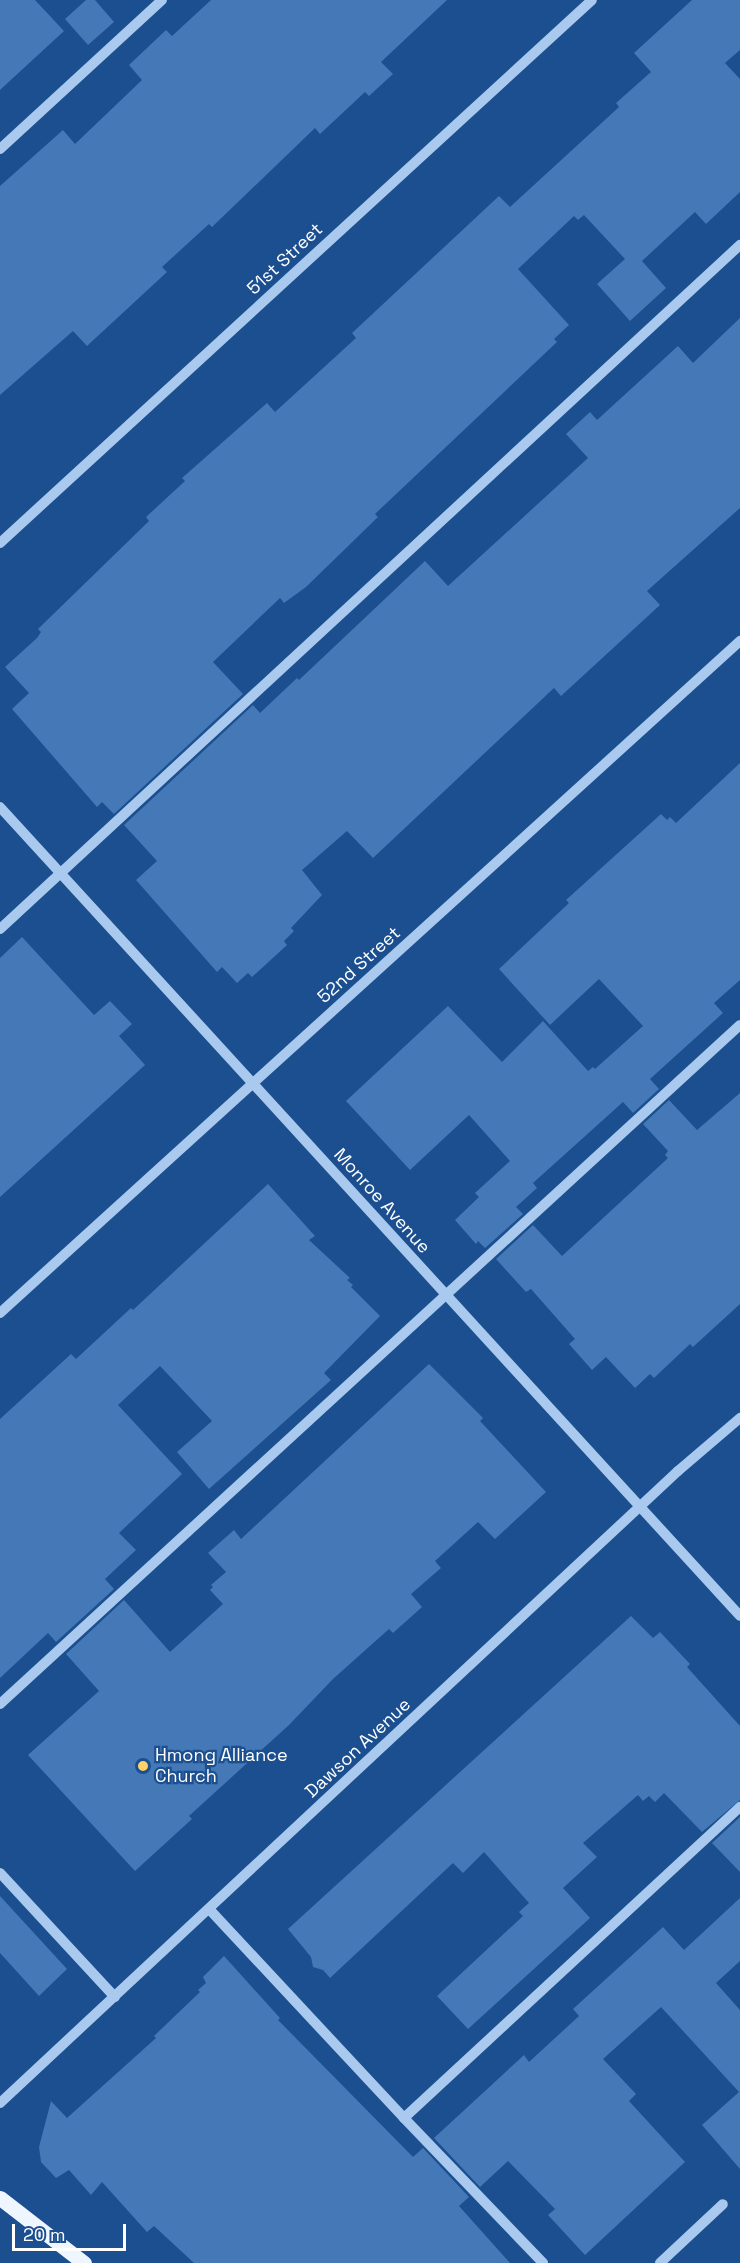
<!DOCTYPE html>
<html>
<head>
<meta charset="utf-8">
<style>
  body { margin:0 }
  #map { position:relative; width:740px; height:2263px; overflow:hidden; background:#1b4f8f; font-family:"Space Grotesk",sans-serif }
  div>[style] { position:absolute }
  .building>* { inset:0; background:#4478b7 }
  .minor>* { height:10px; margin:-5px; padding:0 5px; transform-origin:5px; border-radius:5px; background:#a9c9ee }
  .major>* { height:15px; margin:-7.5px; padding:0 7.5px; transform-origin:7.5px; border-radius:7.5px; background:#f0f6ff }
  .dots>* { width:16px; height:16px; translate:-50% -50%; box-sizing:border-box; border:3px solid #1b4f8f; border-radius:50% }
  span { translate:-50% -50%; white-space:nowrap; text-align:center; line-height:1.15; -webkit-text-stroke:4.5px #1b4f8f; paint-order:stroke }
  .street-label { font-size:18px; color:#fff }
  .poi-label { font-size:18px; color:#fff }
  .left { translate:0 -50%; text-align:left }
  .scale { position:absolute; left:12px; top:2224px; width:114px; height:27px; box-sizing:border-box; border:3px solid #fff; border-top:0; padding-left:8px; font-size:18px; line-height:21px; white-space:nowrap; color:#fff; -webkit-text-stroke:4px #1b4f8f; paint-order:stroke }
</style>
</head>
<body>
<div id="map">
  <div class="building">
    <i style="clip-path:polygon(0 0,35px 0,64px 31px,0 90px)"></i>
    <i style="clip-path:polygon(86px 0,95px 0,114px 22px,88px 45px,65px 19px)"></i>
    <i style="clip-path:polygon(211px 0,447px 0,381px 62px,393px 74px,369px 96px,365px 92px,320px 134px,315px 128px,212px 227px,209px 224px,162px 267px,167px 272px,87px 346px,73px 331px,0 395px,0 186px,63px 130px,75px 144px,142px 80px,129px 65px,166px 30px,172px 36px)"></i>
    <i style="clip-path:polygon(692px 0,740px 0,740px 50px,725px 63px,740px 79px,740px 192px,706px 224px,695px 212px,642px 261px,666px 288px,630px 321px,597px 284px,625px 259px,584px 215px,578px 220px,574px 216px,518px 269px,569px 325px,554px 339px,557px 342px,375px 514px,378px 517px,306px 587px,284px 603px,280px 598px,213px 662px,243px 694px,114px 814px,102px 802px,97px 807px,12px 709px,29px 693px,5px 667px,37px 638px,41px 632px,38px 629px,149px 521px,146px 517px,185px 481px,182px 478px,267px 403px,275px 412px,356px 338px,352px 333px,499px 196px,510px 207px,619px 107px,616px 103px,651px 72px,634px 53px)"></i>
    <i style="clip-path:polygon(740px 318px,740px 508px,647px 591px,660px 605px,561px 696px,554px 688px,373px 858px,347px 831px,302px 870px,322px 895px,291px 928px,294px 931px,284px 941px,287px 945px,252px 977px,248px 973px,237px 983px,222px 967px,217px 972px,136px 880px,157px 861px,124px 825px,253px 705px,260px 713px,297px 678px,299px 680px,425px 561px,448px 586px,588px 458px,566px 434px,590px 412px,597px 420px,678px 346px,693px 363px)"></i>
    <i style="clip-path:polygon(740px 763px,740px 980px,714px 1003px,723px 1013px,650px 1079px,659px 1089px,633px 1113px,623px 1102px,533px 1183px,537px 1188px,516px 1207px,523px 1214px,485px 1248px,478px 1241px,476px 1244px,455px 1220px,479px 1197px,475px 1193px,510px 1161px,469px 1115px,410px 1170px,346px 1101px,448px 1006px,502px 1062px,543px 1021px,588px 1071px,593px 1067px,595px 1069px,643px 1026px,599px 979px,550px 1025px,499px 969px,569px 903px,566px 900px,661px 814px,667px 820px,670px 817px,676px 823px)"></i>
    <i style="clip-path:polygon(22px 937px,94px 1015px,110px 1001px,132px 1024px,119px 1036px,145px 1065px,0 1197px,0 958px)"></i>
    <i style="clip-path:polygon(740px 1093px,740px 1304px,693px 1347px,690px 1344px,654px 1378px,650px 1374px,635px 1388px,606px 1357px,592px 1370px,569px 1344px,575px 1339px,531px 1289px,526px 1292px,496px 1259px,533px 1225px,562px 1256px,668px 1158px,665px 1155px,668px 1151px,643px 1124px,669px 1100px,697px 1130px)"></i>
    <i style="clip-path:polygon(268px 1184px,315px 1236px,309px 1240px,350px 1278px,347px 1280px,353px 1285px,351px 1287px,380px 1316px,324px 1373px,331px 1380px,209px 1489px,177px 1452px,212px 1421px,160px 1366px,118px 1405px,182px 1474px,119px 1533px,136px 1550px,105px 1579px,114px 1589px,56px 1642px,48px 1633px,0 1678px,0 1419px,71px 1354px,76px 1359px,131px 1308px,133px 1310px)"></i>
    <i style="clip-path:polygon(429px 1364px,483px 1418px,480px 1421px,546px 1492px,495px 1539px,478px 1522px,435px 1561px,441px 1568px,411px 1594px,422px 1607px,393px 1633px,389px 1629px,333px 1679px,289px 1725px,189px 1816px,192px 1819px,135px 1871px,28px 1755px,99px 1691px,66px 1654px,124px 1600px,170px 1652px,223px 1604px,210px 1590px,213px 1587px,211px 1585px,226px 1572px,208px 1553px,234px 1530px,241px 1539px)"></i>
    <i style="clip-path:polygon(631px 1616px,653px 1638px,660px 1632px,690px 1664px,687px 1667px,740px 1726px,740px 1800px,702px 1832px,664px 1793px,655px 1802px,649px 1796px,643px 1801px,638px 1795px,583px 1843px,597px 1857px,563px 1888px,590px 1918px,468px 2029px,437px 1996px,523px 1916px,519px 1912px,529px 1903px,484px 1852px,463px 1873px,453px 1863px,330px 1978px,323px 1970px,313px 1967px,311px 1957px,288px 1929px)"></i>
    <i style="clip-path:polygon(740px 1817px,740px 1872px,712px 1843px)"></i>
    <i style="clip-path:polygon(0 1896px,67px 1969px,39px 1996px,0 1953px)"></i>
    <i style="clip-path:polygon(740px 1898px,740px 1961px,716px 1983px,740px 2010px,740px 2169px,702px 2125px,739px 2092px,661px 2007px,603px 2059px,636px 2094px,629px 2101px,685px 2162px,585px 2255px,548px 2215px,555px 2209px,508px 2161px,480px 2187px,434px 2138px,524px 2055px,529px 2062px,579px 2016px,573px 2009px,663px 1927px,684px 1950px)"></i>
    <i style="clip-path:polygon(224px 1956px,280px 2018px,278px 2020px,413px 2157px,423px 2148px,469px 2197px,459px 2206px,510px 2263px,194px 2263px,154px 2226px,147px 2232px,102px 2182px,91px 2195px,69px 2170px,56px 2178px,41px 2162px,39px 2147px,51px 2101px,67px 2118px,156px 2038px,154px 2036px,200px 1992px,198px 1990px,206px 1983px,203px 1977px)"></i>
  </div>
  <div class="minor">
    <i style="left:0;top:149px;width:220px;rotate:-42.6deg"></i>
    <i style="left:0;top:543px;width:803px;rotate:-42.53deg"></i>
    <i style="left:0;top:807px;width:1096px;rotate:47.55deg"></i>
    <i style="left:0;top:929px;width:1008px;rotate:-42.75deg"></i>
    <i style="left:0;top:1313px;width:1000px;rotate:-42.24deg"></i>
    <i style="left:0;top:1704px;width:1004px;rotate:-42.54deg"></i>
    <i style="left:0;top:1873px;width:169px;rotate:47.2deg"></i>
    <i style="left:210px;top:1910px;width:284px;rotate:47deg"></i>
    <i style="left:404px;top:2118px;width:201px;rotate:46.2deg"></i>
    <i style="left:0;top:2103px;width:927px;rotate:-42.99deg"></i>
    <i style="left:678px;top:1471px;width:82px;rotate:-40.5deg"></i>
    <i style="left:404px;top:2118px;width:458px;rotate:-42.8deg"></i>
    <i style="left:660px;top:2263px;width:86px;rotate:-43.1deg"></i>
  </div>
  <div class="major">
    <i style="left:0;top:2198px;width:106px;rotate:37.7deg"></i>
  </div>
  <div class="dots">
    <i style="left:143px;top:1766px;background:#ffd166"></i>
  </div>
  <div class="street-label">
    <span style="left:285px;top:259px;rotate:-43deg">51st Street</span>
    <span style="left:359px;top:965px;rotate:-42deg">52nd Street</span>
    <span style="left:382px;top:1201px;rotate:48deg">Monroe Avenue</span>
    <span style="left:358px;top:1748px;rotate:-43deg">Dawson Avenue</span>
  </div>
  <div class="poi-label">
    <span class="left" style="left:155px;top:1766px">Hmong Alliance<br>Church</span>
  </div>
  <div class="scale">20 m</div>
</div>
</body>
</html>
